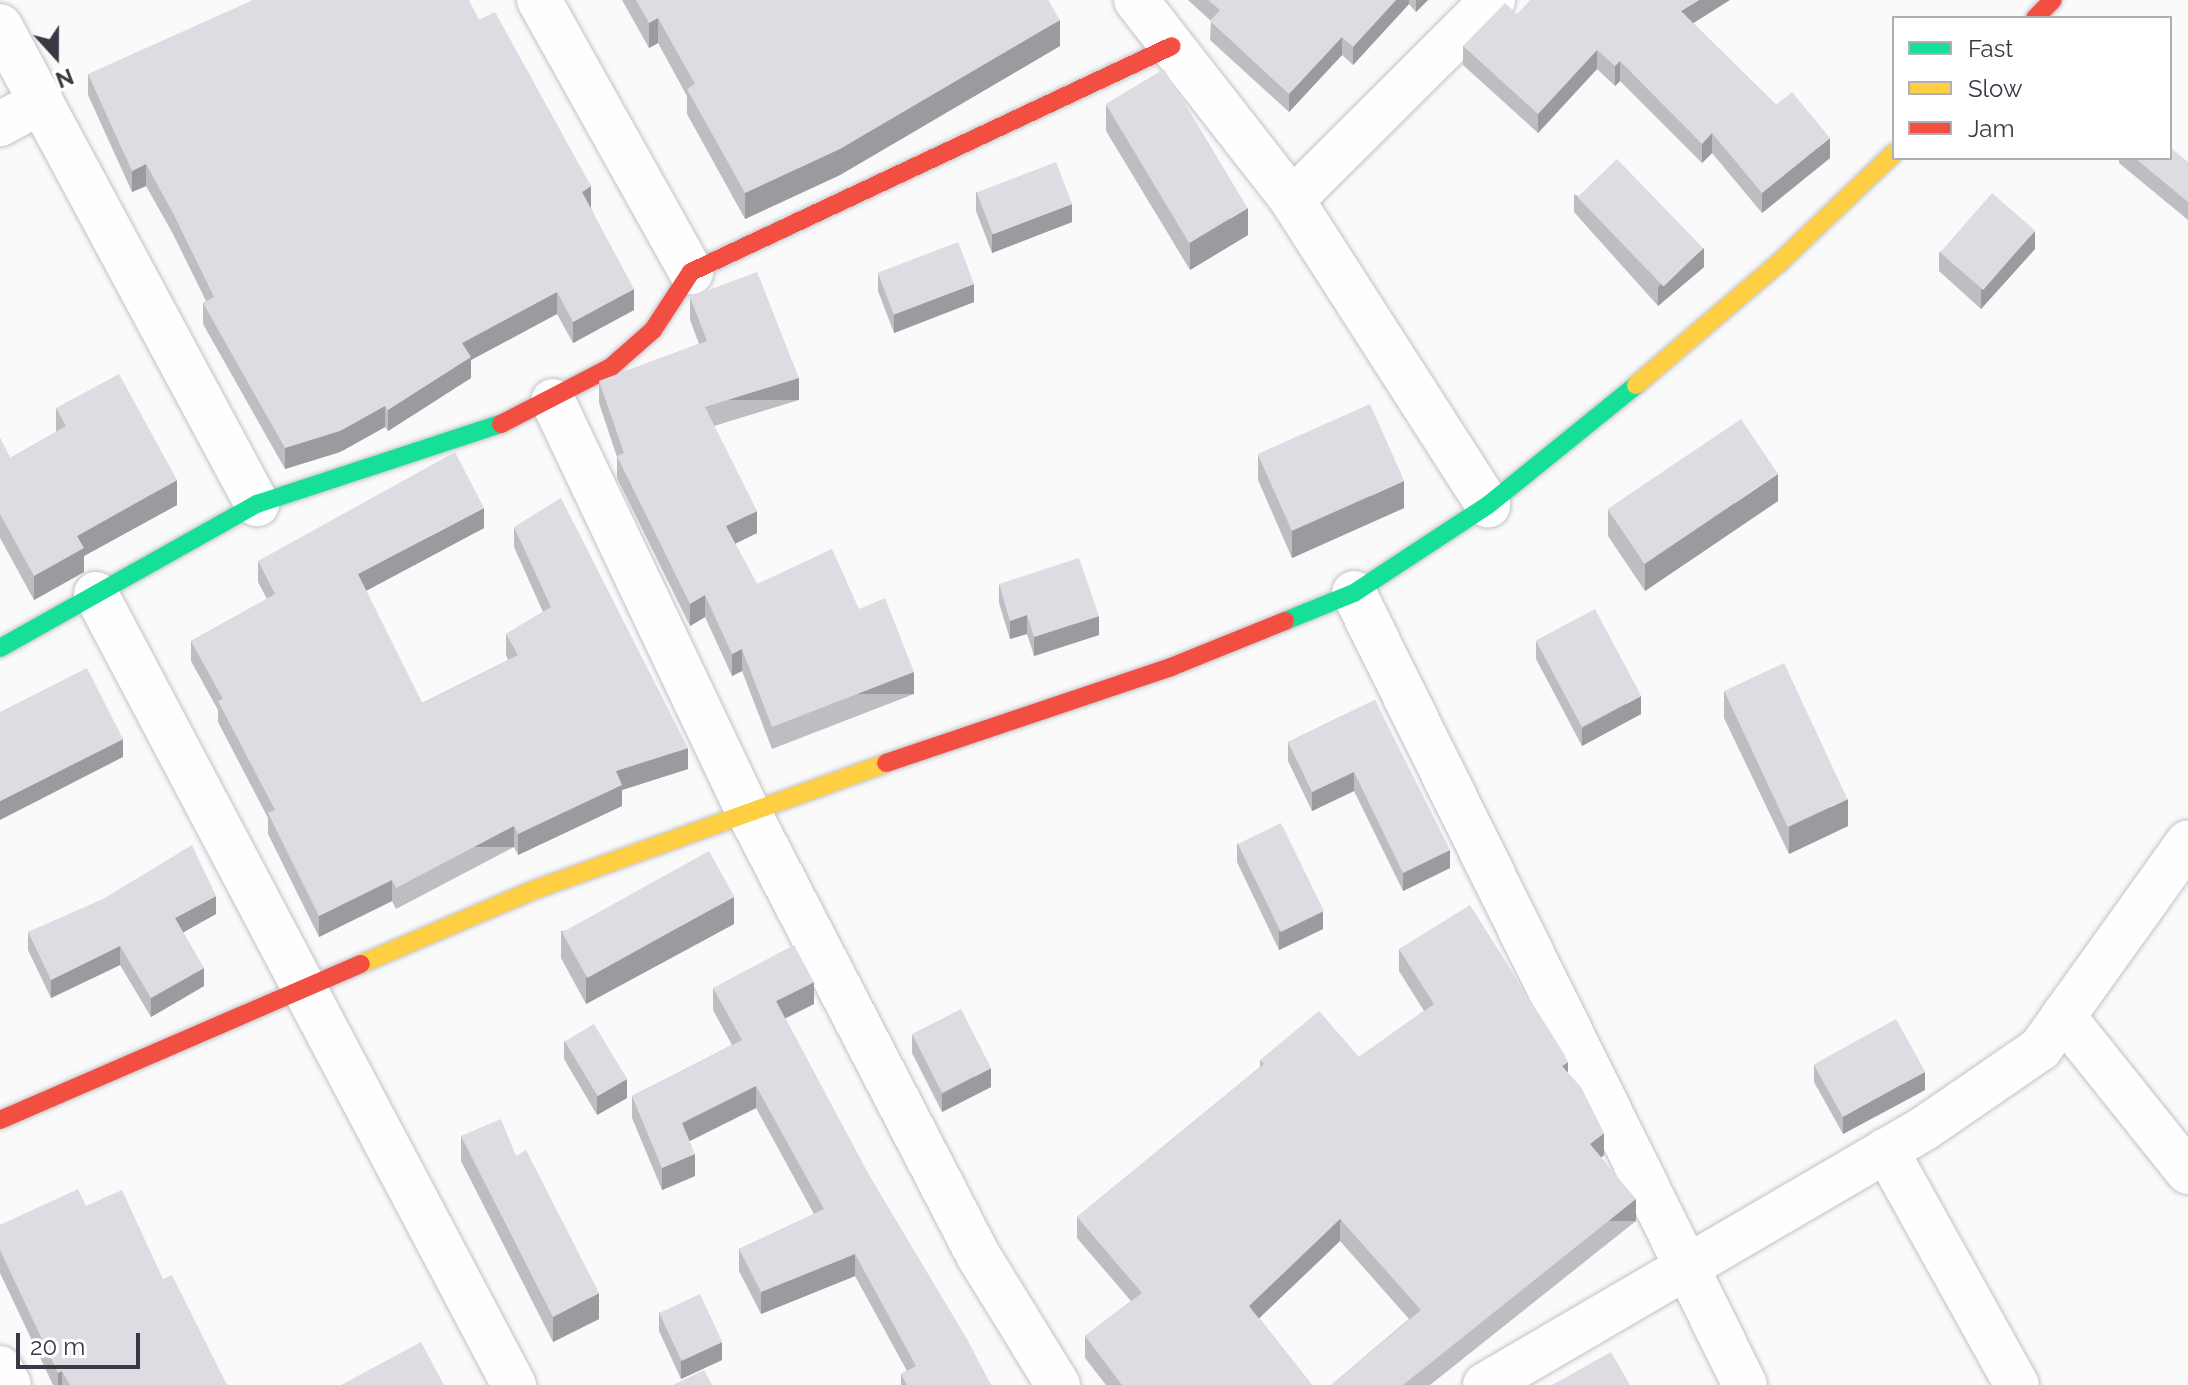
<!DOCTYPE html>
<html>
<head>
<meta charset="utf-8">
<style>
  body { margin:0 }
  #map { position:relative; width:2188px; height:1385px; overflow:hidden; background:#fafafa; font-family:Raleway,sans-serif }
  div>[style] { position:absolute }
  .roads { filter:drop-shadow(0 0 2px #c2c2c8) drop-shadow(0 0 2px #c2c2c8) }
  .street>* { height:44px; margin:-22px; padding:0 22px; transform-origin:22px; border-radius:22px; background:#fefefe }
  .fast>* { height:18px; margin:-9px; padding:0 9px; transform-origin:9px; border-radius:9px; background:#16e098 }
  .slow>* { height:18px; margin:-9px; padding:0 9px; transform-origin:9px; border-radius:9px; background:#ffcf43 }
  .jam>* { height:18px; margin:-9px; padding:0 9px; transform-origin:9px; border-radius:9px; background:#f24e42 }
  .wall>* { inset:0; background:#bebdc2 }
  .shaded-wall>* { inset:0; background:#9b9a9e; transform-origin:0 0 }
  .building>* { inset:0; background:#dddce2; transform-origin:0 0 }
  span { translate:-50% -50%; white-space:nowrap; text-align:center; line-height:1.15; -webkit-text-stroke:7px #fff; paint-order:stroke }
  .legend { position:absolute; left:1892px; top:16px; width:280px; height:144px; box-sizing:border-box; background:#fff; border:2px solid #b0afb4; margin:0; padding:10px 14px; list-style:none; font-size:24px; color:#393844 }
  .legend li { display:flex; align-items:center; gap:16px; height:40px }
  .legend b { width:40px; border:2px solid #b0afb4 }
  .north { position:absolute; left:16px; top:16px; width:80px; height:80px; -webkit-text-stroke:6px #fff; paint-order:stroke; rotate:159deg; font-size:22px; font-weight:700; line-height:32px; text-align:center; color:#393844 }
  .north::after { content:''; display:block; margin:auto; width:28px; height:36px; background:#393844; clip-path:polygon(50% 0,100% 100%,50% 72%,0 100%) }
  .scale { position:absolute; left:16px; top:1333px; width:124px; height:36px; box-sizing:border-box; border:4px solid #393844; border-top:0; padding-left:10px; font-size:24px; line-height:28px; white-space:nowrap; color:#393844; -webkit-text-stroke:6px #fff; paint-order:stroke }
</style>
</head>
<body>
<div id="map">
  <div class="roads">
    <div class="street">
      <i style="left:539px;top:0;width:312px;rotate:60.8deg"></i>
      <i style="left:1136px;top:0;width:254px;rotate:52deg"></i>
      <i style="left:1292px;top:200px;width:363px;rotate:57.3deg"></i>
      <i style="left:0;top:26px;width:543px;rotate:61.73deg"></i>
      <i style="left:0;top:124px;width:47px;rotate:-28.2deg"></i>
      <i style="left:1292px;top:200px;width:284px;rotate:-44.9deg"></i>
      <i style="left:553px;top:401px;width:452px;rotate:64.6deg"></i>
      <i style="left:747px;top:809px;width:502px;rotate:62.62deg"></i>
      <i style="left:978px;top:1255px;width:153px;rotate:58.4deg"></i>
      <i style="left:1354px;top:593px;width:883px;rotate:63.73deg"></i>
      <i style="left:96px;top:594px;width:895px;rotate:62.15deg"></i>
      <i style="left:2063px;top:1016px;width:200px;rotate:51.3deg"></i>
      <i style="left:1886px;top:1150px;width:269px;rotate:60.9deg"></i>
      <i style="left:0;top:1368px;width:19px;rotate:62deg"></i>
      <i style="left:1485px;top:1385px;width:510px;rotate:-30.29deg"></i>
      <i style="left:1925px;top:1128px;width:140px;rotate:-34.5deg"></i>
      <i style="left:2040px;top:1049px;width:254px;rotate:-54.4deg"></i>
    </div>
    <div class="fast">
      <i style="left:1285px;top:621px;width:74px;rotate:-22.1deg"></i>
      <i style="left:1354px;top:593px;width:160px;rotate:-33.3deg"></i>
      <i style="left:1488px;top:505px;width:191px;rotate:-39deg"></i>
      <i style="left:0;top:648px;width:295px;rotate:-29.3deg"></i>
      <i style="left:257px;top:504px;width:257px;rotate:-18.2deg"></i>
    </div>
    <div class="slow">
      <i style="left:1636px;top:385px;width:189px;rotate:-40.5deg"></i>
      <i style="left:1780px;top:262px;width:158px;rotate:-43.7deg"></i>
      <i style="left:361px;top:964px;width:188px;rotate:-23.2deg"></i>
      <i style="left:534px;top:890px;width:374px;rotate:-19.8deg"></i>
    </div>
    <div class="jam">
      <i style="left:2035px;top:18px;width:25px;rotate:-45deg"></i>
      <i style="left:501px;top:424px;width:124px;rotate:-27.4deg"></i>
      <i style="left:611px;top:367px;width:56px;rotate:-41.4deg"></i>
      <i style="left:653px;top:330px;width:69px;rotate:-56.8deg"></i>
      <i style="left:691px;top:272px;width:531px;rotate:-25.17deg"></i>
      <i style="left:886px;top:763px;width:301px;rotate:-18.6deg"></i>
      <i style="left:1171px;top:667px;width:123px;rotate:-22deg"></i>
      <i style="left:0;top:1120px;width:393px;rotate:-23.4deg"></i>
    </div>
  </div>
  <div class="wall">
    <i style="clip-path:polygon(622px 0,1048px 0,1060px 46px,840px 175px,745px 219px,687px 114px,687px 96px,658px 43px,649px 48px)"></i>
    <i style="clip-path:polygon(1188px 0,1428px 0,1416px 12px,1409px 4px,1353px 65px,1342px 55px,1289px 112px,1210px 40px,1211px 21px)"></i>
    <i style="clip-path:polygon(1517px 14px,1693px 23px,1830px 158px,1762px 213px,1712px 153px,1702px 163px,1620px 81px,1615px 86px,1597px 69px,1538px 133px,1463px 65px,1463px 46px)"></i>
    <i style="clip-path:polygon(479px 20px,591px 208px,634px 310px,573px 343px,557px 314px,471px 360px,471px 378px,388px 431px,385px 427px,340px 452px,285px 469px,203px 324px,203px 303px,206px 301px,173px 234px,146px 186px,132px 192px,88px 95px,88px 74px)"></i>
    <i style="clip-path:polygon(1106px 104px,1248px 235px,1190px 270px,1106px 131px)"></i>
    <i style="clip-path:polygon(2119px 158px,2170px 158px,2188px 162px,2188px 220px,2119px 163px)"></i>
    <i style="clip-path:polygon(976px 192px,1072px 222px,992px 253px,976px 211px)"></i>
    <i style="clip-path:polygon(1574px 194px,1704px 267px,1658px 306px,1574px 212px)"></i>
    <i style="clip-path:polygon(2035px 249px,1981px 309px,1939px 271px,1939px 252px)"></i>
    <i style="clip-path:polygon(878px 273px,974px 302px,894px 333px,878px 291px)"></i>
    <i style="clip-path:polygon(690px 297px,799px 400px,714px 426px,757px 533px,735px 544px,757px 584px,859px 609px,914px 694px,772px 749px,742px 671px,732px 676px,705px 617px,690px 626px,617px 478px,617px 457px,599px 403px,599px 381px,699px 344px,690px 320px)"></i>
    <i style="clip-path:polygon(56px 408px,177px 505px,84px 556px,84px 572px,34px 600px,0 538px,0 438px,10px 458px,56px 432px)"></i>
    <i style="clip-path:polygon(1258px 454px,1404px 508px,1292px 558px,1258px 480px)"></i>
    <i style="clip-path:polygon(1778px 501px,1645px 591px,1608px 536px,1608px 509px)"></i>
    <i style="clip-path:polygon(514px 527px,688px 769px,622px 790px,622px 806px,518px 855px,514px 847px,396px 909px,392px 901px,319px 937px,268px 834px,268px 818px,218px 722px,218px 710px,191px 661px,191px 641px,267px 599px,258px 582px,258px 561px,484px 528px,366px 591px,422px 703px,508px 660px,506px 655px,506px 634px,543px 612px,514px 547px)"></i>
    <i style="clip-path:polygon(999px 584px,1099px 635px,1034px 656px,1027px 634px,1010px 639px,999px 603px)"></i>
    <i style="clip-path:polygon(1536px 641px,1641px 714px,1582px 746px,1536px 659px)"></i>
    <i style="clip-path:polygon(1724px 691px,1848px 826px,1789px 854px,1724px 718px)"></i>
    <i style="clip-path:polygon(1375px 700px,1450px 868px,1403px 891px,1354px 791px,1312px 811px,1288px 761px,1288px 742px)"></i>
    <i style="clip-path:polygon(1237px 843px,1323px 929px,1279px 950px,1237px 862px)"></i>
    <i style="clip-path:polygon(216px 914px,183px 932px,204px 986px,151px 1017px,120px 965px,51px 998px,28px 950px,28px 932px)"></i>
    <i style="clip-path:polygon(734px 924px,586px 1004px,561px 958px,561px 931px)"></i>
    <i style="clip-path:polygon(1399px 949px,1568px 1073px,1604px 1155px,1601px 1157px,1636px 1221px,1430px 1385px,1331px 1385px,1409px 1319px,1340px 1241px,1259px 1318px,1312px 1385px,1106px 1385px,1085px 1358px,1085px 1336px,1131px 1301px,1077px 1238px,1077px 1217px,1260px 1067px,1260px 1060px,1359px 1057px,1424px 1011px,1399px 971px)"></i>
    <i style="clip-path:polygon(713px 988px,814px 1004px,785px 1018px,866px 1170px,991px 1385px,901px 1385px,901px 1374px,907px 1371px,855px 1276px,761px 1314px,739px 1271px,739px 1249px,814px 1214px,756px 1108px,689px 1141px,695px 1176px,662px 1190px,632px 1118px,632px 1096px,732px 1045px,713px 1010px)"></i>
    <i style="clip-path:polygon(912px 1035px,991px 1087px,942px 1112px,912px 1053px)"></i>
    <i style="clip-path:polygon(564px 1041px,627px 1098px,597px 1115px,564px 1059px)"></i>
    <i style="clip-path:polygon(1814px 1064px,1925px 1090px,1843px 1134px,1814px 1082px)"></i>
    <i style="clip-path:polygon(461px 1136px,516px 1156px,599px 1319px,553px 1342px,461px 1161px)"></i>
    <i style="clip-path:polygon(86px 1206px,163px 1279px,227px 1385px,53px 1385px,0 1273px,0 1225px)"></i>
    <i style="clip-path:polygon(659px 1312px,722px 1360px,681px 1379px,659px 1331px)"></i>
  </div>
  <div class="shaded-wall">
    <i style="clip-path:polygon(1396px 0,1409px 0,1409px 4px,1353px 65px,1353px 47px)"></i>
    <i style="clip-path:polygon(1416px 0,1428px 0,1416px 12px)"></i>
    <i style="clip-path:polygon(1699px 0,1730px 0,1681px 31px,1681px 11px)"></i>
    <i style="clip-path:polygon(658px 18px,658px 43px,649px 48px,649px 23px)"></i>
    <i style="clip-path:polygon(1060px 20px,1060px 46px,840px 175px,745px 219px,745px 193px)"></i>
    <i style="clip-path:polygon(1342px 37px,1342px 55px,1289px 112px,1289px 94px)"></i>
    <i style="clip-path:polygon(1597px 50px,1597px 69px,1538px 133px,1538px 114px)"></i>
    <i style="clip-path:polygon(1620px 61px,1620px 81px,1615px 86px,1615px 66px)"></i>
    <i style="clip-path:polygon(1712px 133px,1712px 153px,1702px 163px,1702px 144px)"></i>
    <i style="clip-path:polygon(1830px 138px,1830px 158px,1762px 213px,1762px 193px)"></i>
    <i style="clip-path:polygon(146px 164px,146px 186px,132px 192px,132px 171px)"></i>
    <i style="clip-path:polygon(591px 186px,591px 208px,582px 213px,582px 192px)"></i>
    <i style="clip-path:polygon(1072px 204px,1072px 222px,992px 253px,992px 234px)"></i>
    <i style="clip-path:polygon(1248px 208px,1248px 235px,1190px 270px,1190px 243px)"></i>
    <i style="clip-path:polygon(2035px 231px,2035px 249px,1981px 309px,1981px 290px)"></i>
    <i style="clip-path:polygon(1704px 248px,1704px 267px,1658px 306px,1658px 287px)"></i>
    <i style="clip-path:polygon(974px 284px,974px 302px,894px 333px,894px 314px)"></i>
    <i style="clip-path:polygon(634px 289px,634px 310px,573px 343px,573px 322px)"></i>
    <i style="clip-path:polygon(557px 292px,557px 314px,471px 360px,471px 378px,388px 431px,388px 410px,462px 343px)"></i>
    <i style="left:799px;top:378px;width:22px;height:98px;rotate:90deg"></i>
    <i style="clip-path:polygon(385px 406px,385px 427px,340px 452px,285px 469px,285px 448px)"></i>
    <i style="clip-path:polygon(1778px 474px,1778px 501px,1645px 591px,1645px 564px)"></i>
    <i style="clip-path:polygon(177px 480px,177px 505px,84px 556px,84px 572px,34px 600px,34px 576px,77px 536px)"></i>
    <i style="clip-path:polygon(1404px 481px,1404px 508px,1292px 558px,1292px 531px)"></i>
    <i style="clip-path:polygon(484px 508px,484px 528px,358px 595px,358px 574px)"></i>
    <i style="clip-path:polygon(757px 511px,757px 533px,726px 548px,726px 526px)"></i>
    <i style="clip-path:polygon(705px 595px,705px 617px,690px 626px,690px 604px)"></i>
    <i style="clip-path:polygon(1027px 615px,1027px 634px,1010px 639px,1010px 621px)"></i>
    <i style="clip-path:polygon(1099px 616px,1099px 635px,1034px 656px,1034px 637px)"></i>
    <i style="clip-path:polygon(742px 649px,742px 671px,732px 676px,732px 654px)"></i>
    <i style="left:914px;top:672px;width:22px;height:152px;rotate:90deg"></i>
    <i style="clip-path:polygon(1641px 696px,1641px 714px,1582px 746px,1582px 728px)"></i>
    <i style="clip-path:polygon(123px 739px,123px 757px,0 820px,0 801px)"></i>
    <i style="clip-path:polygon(688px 748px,688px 769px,622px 790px,622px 806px,518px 855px,518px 834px,616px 771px)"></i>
    <i style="clip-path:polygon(1354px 772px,1354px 791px,1312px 811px,1312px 792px)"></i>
    <i style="clip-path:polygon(1848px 799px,1848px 826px,1789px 854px,1789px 827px)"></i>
    <i style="left:514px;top:826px;width:21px;height:133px;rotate:90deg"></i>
    <i style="clip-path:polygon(1450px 850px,1450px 868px,1403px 891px,1403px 873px)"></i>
    <i style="clip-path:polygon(392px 880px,392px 901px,319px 937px,319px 916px)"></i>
    <i style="clip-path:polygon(216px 896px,216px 914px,175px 937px,175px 918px)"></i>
    <i style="clip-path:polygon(734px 897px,734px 924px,586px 1004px,586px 977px)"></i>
    <i style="clip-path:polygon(1323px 911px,1323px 929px,1279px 950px,1279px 931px)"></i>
    <i style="clip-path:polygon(120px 946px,120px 965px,51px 998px,51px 980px)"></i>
    <i style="clip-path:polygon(204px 968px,204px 986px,151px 1017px,151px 998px)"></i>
    <i style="clip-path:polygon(814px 982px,814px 1004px,776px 1023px,776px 1001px)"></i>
    <i style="clip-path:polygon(1568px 1062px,1568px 1084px,1562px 1066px)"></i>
    <i style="clip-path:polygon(991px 1068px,991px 1087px,942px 1112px,942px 1094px)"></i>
    <i style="clip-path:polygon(1925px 1072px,1925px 1090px,1843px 1134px,1843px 1116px)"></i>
    <i style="clip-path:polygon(627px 1079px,627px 1098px,597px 1115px,597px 1096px)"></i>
    <i style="clip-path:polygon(756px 1086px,756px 1108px,682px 1145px,682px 1123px)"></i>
    <i style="clip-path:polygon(1604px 1133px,1604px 1155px,1590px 1166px,1590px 1144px)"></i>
    <i style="clip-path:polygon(695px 1154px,695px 1176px,662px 1190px,662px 1168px)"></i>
    <i style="left:1636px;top:1199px;width:22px;height:298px;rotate:90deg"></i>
    <i style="clip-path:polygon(1340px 1219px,1340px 1241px,1249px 1328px,1249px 1306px)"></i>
    <i style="clip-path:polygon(855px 1254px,855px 1276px,761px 1314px,761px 1292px)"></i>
    <i style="clip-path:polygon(599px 1293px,599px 1319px,553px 1342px,553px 1317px)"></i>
    <i style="clip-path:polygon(722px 1342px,722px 1360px,681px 1379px,681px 1360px)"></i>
    <i style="clip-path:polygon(62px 1371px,62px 1385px,58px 1385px,58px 1373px)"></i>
  </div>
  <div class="building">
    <i style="clip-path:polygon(253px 0,469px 0,479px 20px,495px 12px,591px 186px,582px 192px,634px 289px,573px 322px,557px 292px,462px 343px,471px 357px,388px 410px,385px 406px,340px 431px,285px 448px,203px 303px,214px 297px,173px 213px,146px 164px,132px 171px,88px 74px)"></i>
    <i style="clip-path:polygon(636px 0,1048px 0,1060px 20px,840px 149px,745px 193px,687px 89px,695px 84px,658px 18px,649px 23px)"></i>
    <i style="clip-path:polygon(1208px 0,1396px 0,1353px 47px,1342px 37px,1289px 94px,1210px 21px,1220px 10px)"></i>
    <i style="clip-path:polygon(1530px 0,1699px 0,1681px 11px,1776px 105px,1792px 92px,1830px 138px,1762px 193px,1712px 133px,1702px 144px,1620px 61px,1615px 66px,1597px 50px,1538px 114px,1463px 46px,1505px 3px,1517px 14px)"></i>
    <i style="left:1164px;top:69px;width:162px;height:68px;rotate:59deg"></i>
    <i style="clip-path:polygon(2170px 147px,2188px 162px,2188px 202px,2135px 158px,2170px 158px)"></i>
    <i style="left:1617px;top:159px;width:124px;height:55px;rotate:46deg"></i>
    <i style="left:1056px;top:162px;width:45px;height:85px;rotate:69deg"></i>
    <i style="left:1992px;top:193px;width:57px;height:79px;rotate:41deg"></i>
    <i style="left:958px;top:242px;width:45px;height:86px;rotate:69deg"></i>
    <i style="clip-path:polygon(757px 272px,799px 378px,705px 407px,757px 511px,726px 526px,757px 584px,832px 549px,859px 609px,885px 598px,914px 672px,772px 727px,742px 649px,732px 654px,705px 595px,690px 604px,617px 456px,624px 453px,599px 381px,707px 341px,690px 297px)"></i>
    <i style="clip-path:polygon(119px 374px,177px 480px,77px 536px,84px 548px,34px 576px,0 514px,0 438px,10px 458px,66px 426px,56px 408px)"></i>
    <i style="left:1370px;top:404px;width:84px;height:123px;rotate:66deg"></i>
    <i style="left:1741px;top:419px;width:66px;height:161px;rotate:56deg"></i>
    <i style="clip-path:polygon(455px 452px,484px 508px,358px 574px,422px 703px,518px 655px,506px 634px,551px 607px,514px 527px,561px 498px,688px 748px,616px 771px,622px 785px,518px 834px,514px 826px,396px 888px,392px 880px,319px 916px,268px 813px,275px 810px,218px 701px,223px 699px,191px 641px,275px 594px,258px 561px)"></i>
    <i style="clip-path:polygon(1079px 558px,1099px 616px,1034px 637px,1027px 615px,1010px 621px,999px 584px)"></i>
    <i style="left:1595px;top:609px;width:98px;height:67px;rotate:62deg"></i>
    <i style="left:1784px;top:663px;width:150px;height:66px;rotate:65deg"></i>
    <i style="clip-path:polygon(87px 668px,123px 739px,0 801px,0 712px)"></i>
    <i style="clip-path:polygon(1375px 700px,1450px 850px,1403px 873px,1354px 772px,1312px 792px,1288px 742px)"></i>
    <i style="left:1281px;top:823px;width:98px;height:48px;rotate:64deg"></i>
    <i style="clip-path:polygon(192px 845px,216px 896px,175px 918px,204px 968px,151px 998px,120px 946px,51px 980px,28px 932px,103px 899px)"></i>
    <i style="left:709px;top:851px;width:52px;height:168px;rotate:61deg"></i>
    <i style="clip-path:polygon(1470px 905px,1563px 1052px,1568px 1062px,1562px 1066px,1581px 1087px,1604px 1133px,1590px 1144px,1636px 1199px,1403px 1385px,1331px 1385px,1421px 1310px,1340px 1219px,1249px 1306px,1312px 1385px,1122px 1385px,1085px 1336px,1142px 1293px,1077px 1217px,1264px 1064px,1260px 1060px,1319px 1011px,1359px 1057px,1434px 1004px,1399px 949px)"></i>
    <i style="clip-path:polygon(794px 945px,814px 982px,776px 1001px,866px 1170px,967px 1339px,991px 1385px,907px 1385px,901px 1374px,916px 1366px,855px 1254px,761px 1292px,739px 1249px,824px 1209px,756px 1086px,682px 1123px,695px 1154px,662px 1168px,632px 1096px,742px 1040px,713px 988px)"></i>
    <i style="left:961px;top:1009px;width:66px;height:55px;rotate:63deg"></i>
    <i style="left:1896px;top:1019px;width:60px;height:94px;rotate:61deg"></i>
    <i style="left:594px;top:1024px;width:64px;height:34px;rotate:59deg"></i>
    <i style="clip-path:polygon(501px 1119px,516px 1156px,526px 1150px,599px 1293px,553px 1317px,461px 1136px)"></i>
    <i style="clip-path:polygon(78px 1189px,86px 1206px,122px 1190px,163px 1279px,172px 1275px,227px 1385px,70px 1385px,62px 1371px,58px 1373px,0 1250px,0 1225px)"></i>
    <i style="left:700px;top:1294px;width:53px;height:45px;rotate:65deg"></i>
    <i style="clip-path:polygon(421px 1342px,444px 1385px,341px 1385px)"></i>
    <i style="clip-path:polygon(1611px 1352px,1630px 1385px,1552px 1385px)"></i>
    <i style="clip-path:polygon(704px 1370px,712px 1385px,673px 1385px)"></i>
  </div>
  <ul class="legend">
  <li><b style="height:10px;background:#16e098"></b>Fast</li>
  <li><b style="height:10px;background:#ffcf43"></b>Slow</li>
  <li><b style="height:10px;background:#f24e42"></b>Jam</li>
  </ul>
  <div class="north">N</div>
  <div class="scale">20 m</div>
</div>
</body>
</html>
